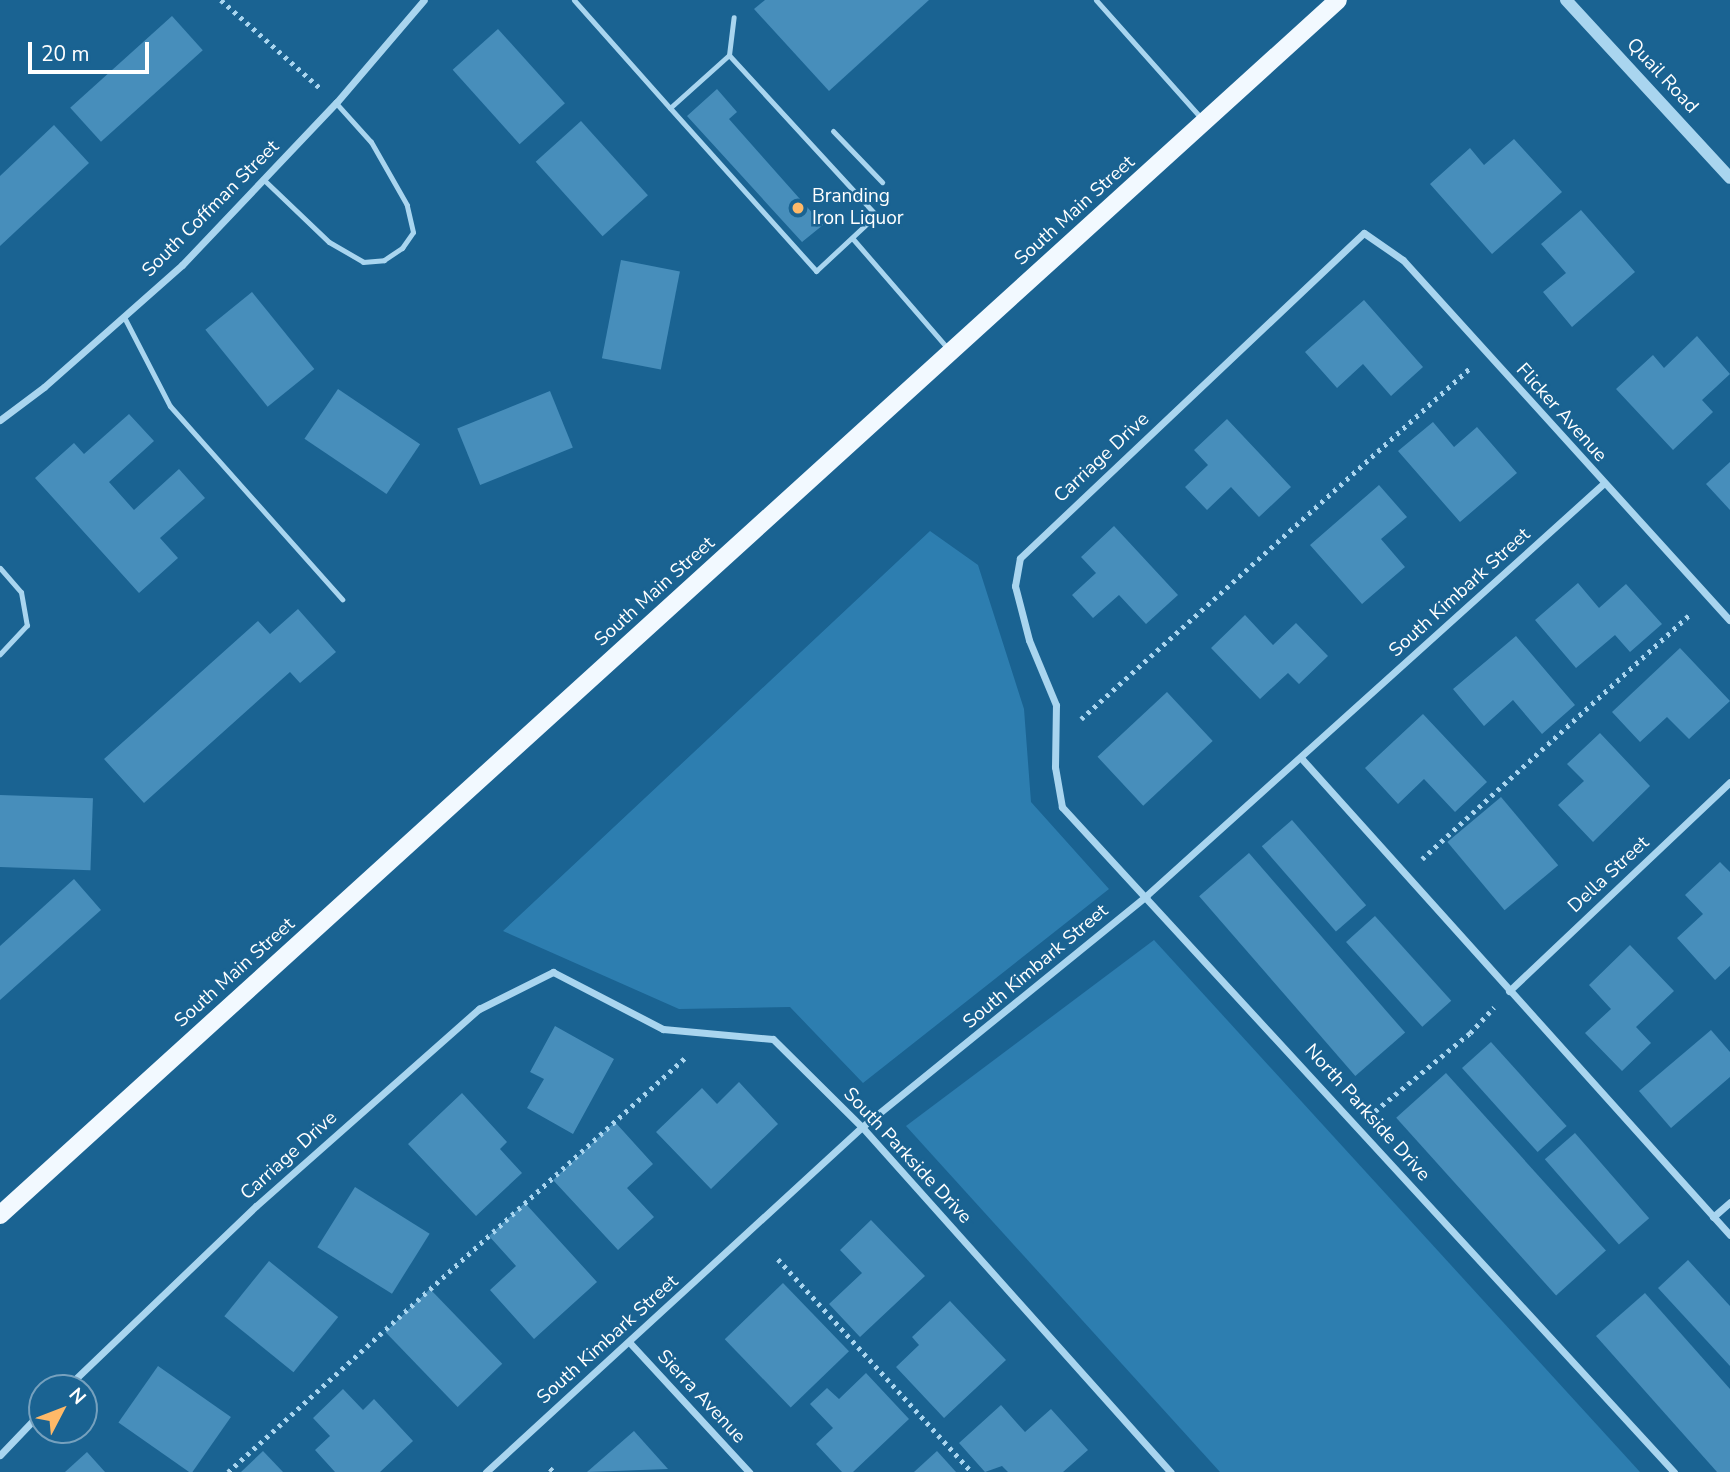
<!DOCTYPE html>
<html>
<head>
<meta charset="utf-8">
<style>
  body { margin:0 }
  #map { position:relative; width:1730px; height:1472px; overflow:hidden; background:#1a6392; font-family:"Nunito Sans",sans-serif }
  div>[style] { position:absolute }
  .green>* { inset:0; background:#2d7eb0 }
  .building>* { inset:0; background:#478ebb; transform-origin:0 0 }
  .path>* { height:4.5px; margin-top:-2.25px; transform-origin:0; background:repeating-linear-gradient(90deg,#a9d5ef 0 3.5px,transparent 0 8.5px) }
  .service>* { height:5px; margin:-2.5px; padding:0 2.5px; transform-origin:2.5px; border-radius:2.5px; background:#a9d5ef }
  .minor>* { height:7px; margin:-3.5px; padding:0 3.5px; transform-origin:3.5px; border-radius:3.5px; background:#a9d5ef }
  .tertiary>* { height:12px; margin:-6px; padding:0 6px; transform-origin:6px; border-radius:6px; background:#a9d5ef }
  .primary>* { height:18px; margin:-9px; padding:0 9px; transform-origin:9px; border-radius:9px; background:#f2f9ff }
  .dots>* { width:19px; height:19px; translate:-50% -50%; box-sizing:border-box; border:4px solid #1a6392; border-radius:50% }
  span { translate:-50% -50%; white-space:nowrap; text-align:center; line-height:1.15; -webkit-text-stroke:5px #1a6392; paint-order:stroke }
  .street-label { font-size:19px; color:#fff }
  .poi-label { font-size:19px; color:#fff }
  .left { translate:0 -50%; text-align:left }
  .north { position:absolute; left:28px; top:1374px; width:70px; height:70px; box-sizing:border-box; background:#1a6392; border:2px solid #76a1be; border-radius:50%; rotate:48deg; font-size:19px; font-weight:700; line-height:28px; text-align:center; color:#fff }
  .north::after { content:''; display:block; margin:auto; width:24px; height:32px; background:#ffb968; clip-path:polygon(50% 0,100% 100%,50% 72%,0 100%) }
  .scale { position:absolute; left:28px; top:42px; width:121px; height:32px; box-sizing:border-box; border:4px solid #fff; border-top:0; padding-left:9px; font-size:21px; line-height:24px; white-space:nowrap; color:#fff; -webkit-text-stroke:5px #1a6392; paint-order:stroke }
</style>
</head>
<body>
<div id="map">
  <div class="green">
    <i style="clip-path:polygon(930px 531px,978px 565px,1024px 709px,1031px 802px,1109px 889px,863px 1083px,790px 1007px,679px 1009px,503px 931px)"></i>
    <i style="clip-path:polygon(1154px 940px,1640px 1472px,1220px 1472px,906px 1126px)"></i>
  </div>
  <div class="building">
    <i style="clip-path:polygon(765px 0,929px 0,829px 91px,754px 9px)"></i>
    <i style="left:172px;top:16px;width:46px;height:137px;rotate:48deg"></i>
    <i style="left:498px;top:29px;width:100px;height:61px;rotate:48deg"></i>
    <i style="clip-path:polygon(717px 89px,737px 112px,729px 119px,823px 225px,802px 242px,687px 116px)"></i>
    <i style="left:581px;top:121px;width:100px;height:61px;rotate:48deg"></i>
    <i style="clip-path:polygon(54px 125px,89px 163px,0 246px,0 176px)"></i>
    <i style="clip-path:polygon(1514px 139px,1562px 192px,1492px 254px,1430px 184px,1470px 148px,1484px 165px)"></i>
    <i style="clip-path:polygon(1581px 210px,1635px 272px,1572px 327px,1543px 292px,1566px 273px,1541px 244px)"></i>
    <i style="left:621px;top:260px;width:60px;height:100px;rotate:11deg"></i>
    <i style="left:252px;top:292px;width:99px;height:60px;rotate:51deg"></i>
    <i style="clip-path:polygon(1364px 300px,1423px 367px,1391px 396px,1363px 364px,1337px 388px,1305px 352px)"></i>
    <i style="clip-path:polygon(1697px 336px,1730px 374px,1702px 400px,1713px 412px,1673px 450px,1616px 389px,1653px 355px,1664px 368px)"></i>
    <i style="left:338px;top:389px;width:99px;height:60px;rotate:34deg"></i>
    <i style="left:550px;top:391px;width:61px;height:100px;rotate:68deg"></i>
    <i style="clip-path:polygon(129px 414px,154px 441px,109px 482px,134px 510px,179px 469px,205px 498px,160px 538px,178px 558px,139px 593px,35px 478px,74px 443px,84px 454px)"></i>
    <i style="clip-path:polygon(1227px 419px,1291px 487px,1259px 517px,1231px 487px,1207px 510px,1185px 487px,1208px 465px,1194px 450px)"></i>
    <i style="clip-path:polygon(1433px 422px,1454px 447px,1477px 427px,1517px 473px,1460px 522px,1398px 451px)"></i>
    <i style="clip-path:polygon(1730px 462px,1730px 510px,1706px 484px)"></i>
    <i style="clip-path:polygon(1379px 485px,1407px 517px,1381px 539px,1405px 567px,1362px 604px,1310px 545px)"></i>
    <i style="clip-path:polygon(1114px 526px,1178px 595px,1146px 624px,1119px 595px,1093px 618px,1072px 595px,1096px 573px,1081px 557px)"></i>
    <i style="clip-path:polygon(1578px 583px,1599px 608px,1626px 584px,1662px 624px,1630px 652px,1615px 635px,1576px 668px,1535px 620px)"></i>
    <i style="clip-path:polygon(298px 609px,336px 652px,300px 683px,290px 672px,144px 803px,104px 759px,258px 621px,270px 634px)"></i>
    <i style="clip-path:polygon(1245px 615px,1273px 645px,1296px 623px,1328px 656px,1299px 684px,1288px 673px,1260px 699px,1211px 648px)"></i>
    <i style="clip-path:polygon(1516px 636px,1575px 705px,1542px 734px,1513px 700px,1484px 726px,1453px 689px)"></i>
    <i style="clip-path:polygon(1680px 648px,1730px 701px,1689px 739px,1667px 717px,1640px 742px,1612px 712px)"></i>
    <i style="left:1167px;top:692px;width:67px;height:95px;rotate:47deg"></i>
    <i style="clip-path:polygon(1423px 714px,1487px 782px,1455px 812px,1424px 779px,1398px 804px,1365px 768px)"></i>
    <i style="clip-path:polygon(1600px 733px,1650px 786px,1593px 842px,1558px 805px,1584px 781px,1567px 764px)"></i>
    <i style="left:0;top:795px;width:93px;height:72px;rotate:2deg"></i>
    <i style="left:1501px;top:797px;width:89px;height:70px;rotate:50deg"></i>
    <i style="left:1292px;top:820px;width:113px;height:40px;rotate:49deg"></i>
    <i style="left:1249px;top:853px;width:238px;height:66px;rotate:49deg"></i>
    <i style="clip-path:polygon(1720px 862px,1730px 872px,1730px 966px,1715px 980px,1677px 938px,1703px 914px,1685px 895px)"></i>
    <i style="clip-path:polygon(74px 879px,101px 910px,0 1000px,0 946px)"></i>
    <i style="left:1375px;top:916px;width:114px;height:39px;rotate:48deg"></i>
    <i style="clip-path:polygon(1630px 945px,1674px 991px,1636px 1027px,1651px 1043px,1622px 1071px,1585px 1033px,1611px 1009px,1589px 985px)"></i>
    <i style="clip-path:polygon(555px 1026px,614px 1059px,573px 1134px,527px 1108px,544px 1079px,530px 1072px)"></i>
    <i style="clip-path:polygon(1711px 1030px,1730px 1052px,1730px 1077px,1671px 1128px,1639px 1091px)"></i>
    <i style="left:1491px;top:1042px;width:113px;height:39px;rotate:48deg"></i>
    <i style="left:1446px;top:1073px;width:239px;height:67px;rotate:48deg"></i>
    <i style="clip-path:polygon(739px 1082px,778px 1124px,711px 1189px,656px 1132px,702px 1088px,717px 1104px)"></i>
    <i style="clip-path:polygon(462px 1093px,507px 1142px,500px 1149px,522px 1173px,476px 1216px,408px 1144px)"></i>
    <i style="clip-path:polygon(615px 1122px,653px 1164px,627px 1188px,654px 1217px,618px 1250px,553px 1180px)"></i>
    <i style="left:1575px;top:1133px;width:113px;height:40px;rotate:49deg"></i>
    <i style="left:355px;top:1187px;width:88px;height:71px;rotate:32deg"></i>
    <i style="clip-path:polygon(525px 1203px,597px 1282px,534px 1339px,490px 1290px,516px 1266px,489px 1236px)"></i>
    <i style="clip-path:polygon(871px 1220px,925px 1276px,860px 1337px,829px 1304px,862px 1273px,840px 1250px)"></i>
    <i style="clip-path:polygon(1688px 1260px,1730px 1306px,1730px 1366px,1658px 1288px)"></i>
    <i style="left:269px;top:1261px;width:89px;height:71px;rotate:39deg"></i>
    <i style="left:783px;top:1283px;width:95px;height:81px;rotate:46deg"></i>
    <i style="left:430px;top:1289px;width:104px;height:62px;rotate:46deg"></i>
    <i style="clip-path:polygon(1645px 1293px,1730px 1389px,1730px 1472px,1717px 1472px,1596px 1336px)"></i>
    <i style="clip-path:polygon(950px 1301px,1006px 1360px,944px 1418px,896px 1367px,919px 1345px,912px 1337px)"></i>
    <i style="left:158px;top:1366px;width:89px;height:69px;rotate:35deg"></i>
    <i style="clip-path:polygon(866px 1373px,909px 1419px,853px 1472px,842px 1472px,816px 1444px,833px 1428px,810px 1404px,827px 1388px,839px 1399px)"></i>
    <i style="clip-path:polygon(343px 1389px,363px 1410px,374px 1399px,413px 1441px,380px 1472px,335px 1472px,315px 1450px,330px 1436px,313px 1418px)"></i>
    <i style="clip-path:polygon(1001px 1405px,1025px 1432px,1051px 1409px,1088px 1450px,1063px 1472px,1008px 1472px,1002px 1466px,985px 1472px,959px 1443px)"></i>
    <i style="clip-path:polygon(634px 1431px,668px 1469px,587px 1472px)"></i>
    <i style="clip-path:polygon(263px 1451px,283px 1472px,241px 1472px)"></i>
    <i style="clip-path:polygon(937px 1451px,956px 1472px,914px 1472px)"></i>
    <i style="clip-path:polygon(87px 1452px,105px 1472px,65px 1472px)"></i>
  </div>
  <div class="path">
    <i style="left:221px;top:0;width:132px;rotate:41.6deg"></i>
    <i style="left:1081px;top:719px;width:524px;rotate:-42.06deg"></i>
    <i style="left:1422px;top:859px;width:363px;rotate:-42.4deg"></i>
    <i style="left:1375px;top:1111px;width:123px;rotate:-39.4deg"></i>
    <i style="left:1470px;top:1033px;width:35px;rotate:-47deg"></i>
    <i style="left:778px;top:1259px;width:288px;rotate:47.7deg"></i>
    <i style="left:550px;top:1468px;width:6px;rotate:45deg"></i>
    <i style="left:228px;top:1472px;width:618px;rotate:-42.18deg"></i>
  </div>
  <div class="service">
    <i style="left:574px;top:0;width:144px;rotate:48.4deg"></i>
    <i style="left:670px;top:108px;width:219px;rotate:48.1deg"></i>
    <i style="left:816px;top:271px;width:82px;rotate:-43deg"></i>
    <i style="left:876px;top:215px;width:217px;rotate:-132.6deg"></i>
    <i style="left:729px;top:55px;width:79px;rotate:138.1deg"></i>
    <i style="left:1096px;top:0;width:159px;rotate:48.3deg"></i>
    <i style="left:729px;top:55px;width:38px;rotate:-83deg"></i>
    <i style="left:833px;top:131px;width:71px;rotate:46.1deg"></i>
    <i style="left:263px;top:179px;width:91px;rotate:43.7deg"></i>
    <i style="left:329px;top:242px;width:39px;rotate:30deg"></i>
    <i style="left:363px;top:262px;width:21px;rotate:-5deg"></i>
    <i style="left:384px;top:260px;width:22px;rotate:-34deg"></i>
    <i style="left:402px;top:248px;width:19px;rotate:-55deg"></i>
    <i style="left:413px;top:232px;width:28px;rotate:-103deg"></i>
    <i style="left:407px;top:205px;width:73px;rotate:-119.7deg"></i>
    <i style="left:371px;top:142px;width:52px;rotate:-131.9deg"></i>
    <i style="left:853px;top:239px;width:147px;rotate:49.1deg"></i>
    <i style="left:124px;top:317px;width:100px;rotate:62.7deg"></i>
    <i style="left:170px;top:406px;width:259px;rotate:48.3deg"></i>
    <i style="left:0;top:568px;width:32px;rotate:49deg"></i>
    <i style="left:21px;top:592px;width:34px;rotate:80deg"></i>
    <i style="left:27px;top:625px;width:40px;rotate:133deg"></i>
  </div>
  <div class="minor">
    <i style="left:0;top:420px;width:55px;rotate:-36.9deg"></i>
    <i style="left:44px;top:387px;width:184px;rotate:-41.5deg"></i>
    <i style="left:182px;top:265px;width:224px;rotate:-46.5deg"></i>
    <i style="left:336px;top:103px;width:135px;rotate:-49.5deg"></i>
    <i style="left:1302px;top:759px;width:640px;rotate:48.04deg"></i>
    <i style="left:1509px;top:991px;width:304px;rotate:-43.4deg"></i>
    <i style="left:1713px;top:1217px;width:23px;rotate:-41deg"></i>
    <i style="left:630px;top:1343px;width:176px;rotate:47.3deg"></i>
    <i style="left:66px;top:1388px;width:263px;rotate:-43.8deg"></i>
    <i style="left:256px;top:1206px;width:298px;rotate:-41.5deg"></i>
    <i style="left:479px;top:1009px;width:83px;rotate:-26.6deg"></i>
    <i style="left:553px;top:972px;width:124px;rotate:27.4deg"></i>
    <i style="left:663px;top:1029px;width:110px;rotate:5.2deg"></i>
    <i style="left:773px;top:1039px;width:125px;rotate:44.7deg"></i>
    <i style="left:862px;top:1127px;width:463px;rotate:48.2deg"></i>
    <i style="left:0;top:1455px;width:61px;rotate:-46.3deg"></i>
    <i style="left:486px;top:1472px;width:510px;rotate:-42.54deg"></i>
    <i style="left:862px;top:1127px;width:367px;rotate:-39.1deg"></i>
    <i style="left:1147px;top:895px;width:614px;rotate:-42.03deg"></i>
    <i style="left:1674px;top:1472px;width:904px;rotate:-132.62deg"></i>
    <i style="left:1062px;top:807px;width:41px;rotate:-99.9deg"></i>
    <i style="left:1055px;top:767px;width:62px;rotate:-89.1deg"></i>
    <i style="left:1056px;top:705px;width:70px;rotate:-112.6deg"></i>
    <i style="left:1029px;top:640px;width:56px;rotate:-104.5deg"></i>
    <i style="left:1015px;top:586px;width:28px;rotate:-80deg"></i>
    <i style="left:1020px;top:558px;width:473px;rotate:-43.4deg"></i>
    <i style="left:1364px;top:233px;width:47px;rotate:34.7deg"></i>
    <i style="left:1403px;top:260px;width:486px;rotate:47.8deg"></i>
  </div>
  <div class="tertiary">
    <i style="left:1566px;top:0;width:242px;rotate:47.3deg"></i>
  </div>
  <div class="primary">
    <i style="left:0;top:1215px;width:1807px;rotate:-42.24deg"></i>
  </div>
  <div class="dots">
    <i style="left:798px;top:208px;background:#ffb968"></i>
  </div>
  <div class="street-label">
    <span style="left:1662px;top:76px;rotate:47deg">Quail Road</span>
    <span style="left:211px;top:209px;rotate:-45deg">South Coffman Street</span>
    <span style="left:1075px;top:211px;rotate:-42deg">South Main Street</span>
    <span style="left:1561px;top:413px;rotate:48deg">Flicker Avenue</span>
    <span style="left:1102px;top:458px;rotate:-43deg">Carriage Drive</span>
    <span style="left:655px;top:592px;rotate:-42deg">South Main Street</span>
    <span style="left:1460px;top:593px;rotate:-42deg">South Kimbark Street</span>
    <span style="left:1609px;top:875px;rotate:-43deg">Della Street</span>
    <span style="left:1036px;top:967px;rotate:-40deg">South Kimbark Street</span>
    <span style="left:235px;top:973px;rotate:-42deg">South Main Street</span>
    <span style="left:1367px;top:1113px;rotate:48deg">North Parkside Drive</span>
    <span style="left:289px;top:1156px;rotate:-42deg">Carriage Drive</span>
    <span style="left:907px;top:1156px;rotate:47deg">South Parkside Drive</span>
    <span style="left:608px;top:1340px;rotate:-42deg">South Kimbark Street</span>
    <span style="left:701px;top:1397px;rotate:47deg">Sierra Avenue</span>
  </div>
  <div class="poi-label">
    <span class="left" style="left:812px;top:208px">Branding<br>Iron Liquor</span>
  </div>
  <div class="north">N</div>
  <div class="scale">20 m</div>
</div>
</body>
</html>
